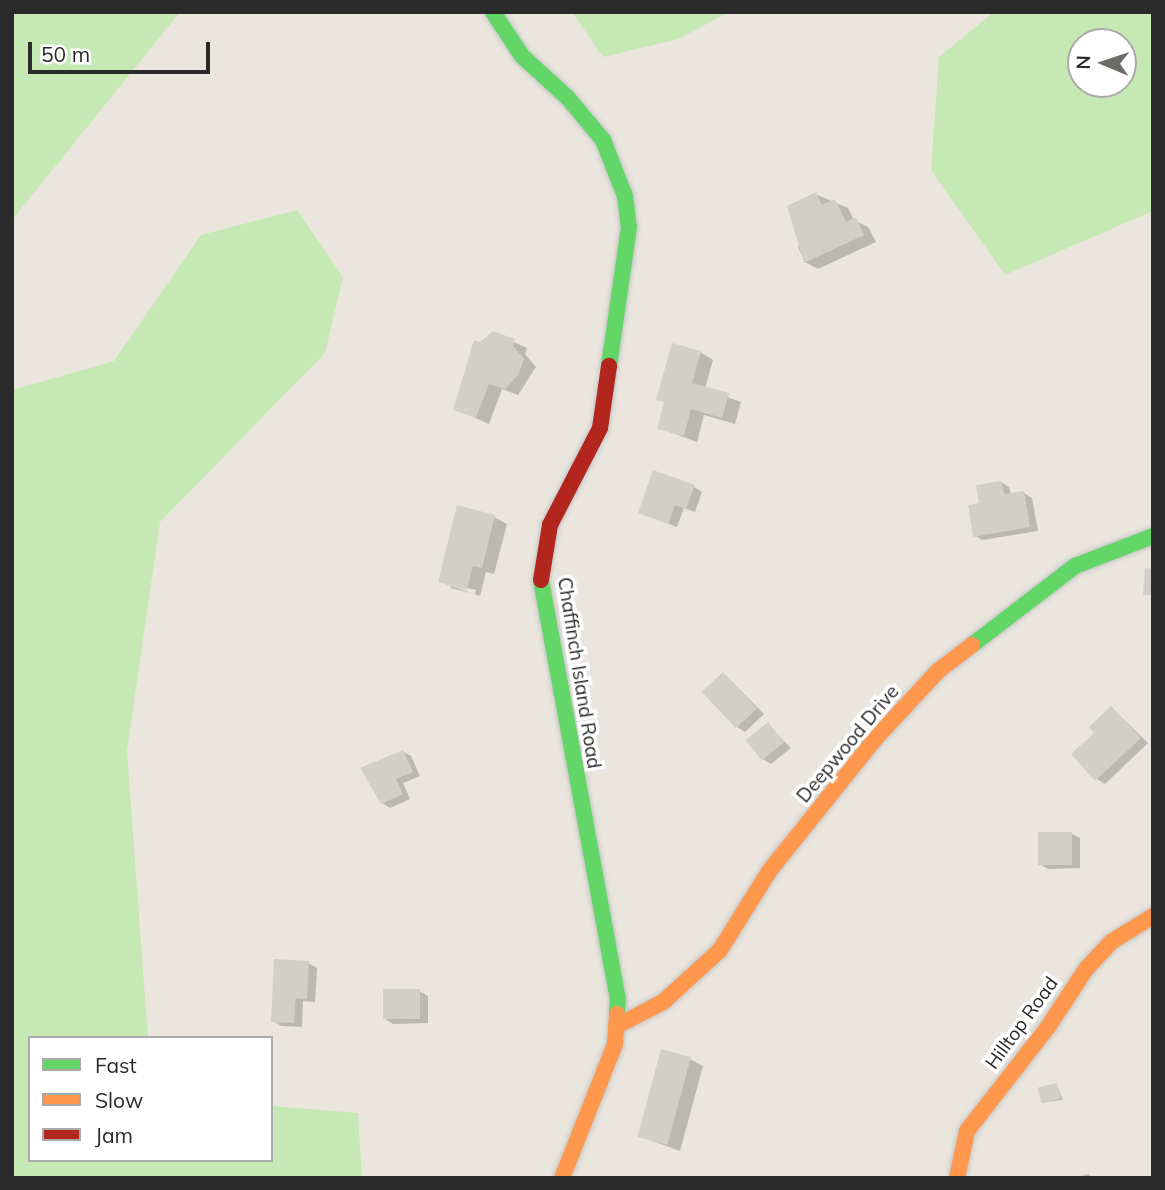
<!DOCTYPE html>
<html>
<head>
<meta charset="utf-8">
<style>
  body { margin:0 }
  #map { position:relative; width:1165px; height:1190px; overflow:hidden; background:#eae6de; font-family:Mulish,sans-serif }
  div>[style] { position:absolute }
  .green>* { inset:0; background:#c6e8b4 }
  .shadow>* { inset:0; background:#0003 }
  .building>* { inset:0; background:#d2cfca; transform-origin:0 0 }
  .roads { filter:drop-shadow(0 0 2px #c6c5c5) drop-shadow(0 0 2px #c6c5c5) }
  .fast>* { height:16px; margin:-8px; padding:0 8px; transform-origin:8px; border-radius:8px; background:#63d668 }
  .slow>* { height:16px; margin:-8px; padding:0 8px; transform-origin:8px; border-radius:8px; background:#ff974d }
  .jam>* { height:16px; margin:-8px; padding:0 8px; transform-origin:8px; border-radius:8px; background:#b3261e }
  span { translate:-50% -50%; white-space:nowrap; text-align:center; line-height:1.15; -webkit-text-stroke:7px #fff; paint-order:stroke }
  .street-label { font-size:19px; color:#2a2a2a }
  .frame { position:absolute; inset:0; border:14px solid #2a2a2a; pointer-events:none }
  .legend { position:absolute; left:28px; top:1036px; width:245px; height:126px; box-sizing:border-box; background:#fff; border:2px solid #aaa; margin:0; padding:9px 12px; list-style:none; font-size:21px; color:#2a2a2a }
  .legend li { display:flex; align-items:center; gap:14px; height:35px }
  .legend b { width:35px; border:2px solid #aaa }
  .north { position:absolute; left:1067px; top:28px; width:70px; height:70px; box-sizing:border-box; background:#fff; border:2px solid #aaa; border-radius:50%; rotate:272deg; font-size:19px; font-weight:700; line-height:28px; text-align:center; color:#2a2a2a }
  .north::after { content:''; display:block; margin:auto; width:24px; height:32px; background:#6d6c69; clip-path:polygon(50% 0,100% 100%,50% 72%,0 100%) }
  .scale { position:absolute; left:28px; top:42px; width:182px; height:32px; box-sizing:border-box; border:4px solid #2a2a2a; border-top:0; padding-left:9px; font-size:21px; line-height:24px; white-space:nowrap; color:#2a2a2a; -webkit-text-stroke:5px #fff; paint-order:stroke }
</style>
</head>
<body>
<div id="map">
  <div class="green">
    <i style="clip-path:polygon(12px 12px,180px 12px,12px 220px)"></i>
    <i style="clip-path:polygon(572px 12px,729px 12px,679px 39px,603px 57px)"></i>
    <i style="clip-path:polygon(evenodd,994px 12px,1153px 12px,1153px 211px,1005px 275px,931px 170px,939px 57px,994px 12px,1081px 42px,1123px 42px,1123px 84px,1081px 84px,1081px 42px)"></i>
    <i style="clip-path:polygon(297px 210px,343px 277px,325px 353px,160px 522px,127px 751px,148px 1038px,30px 1038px,30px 1160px,271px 1160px,271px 1106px,358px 1113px,362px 1178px,12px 1178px,12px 390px,114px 361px,201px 235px)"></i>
  </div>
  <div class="shadow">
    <i style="clip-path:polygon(815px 194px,848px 208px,854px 220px,868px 227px,876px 242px,818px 269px,805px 262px,798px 247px)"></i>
    <i style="clip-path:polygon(493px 333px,527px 348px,525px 354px,536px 367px,518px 395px,502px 389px,489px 424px,455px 409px,480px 344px)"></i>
    <i style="clip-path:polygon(700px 352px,713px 360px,705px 389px,741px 402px,735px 424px,704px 415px,697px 442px,659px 428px,665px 403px,658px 399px)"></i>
    <i style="clip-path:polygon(1001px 482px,1009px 487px,1011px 495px,1024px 493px,1032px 498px,1038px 531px,982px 540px,974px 535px,981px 505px)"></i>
    <i style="clip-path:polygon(694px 487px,702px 492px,695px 512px,684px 508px,677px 527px,640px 512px)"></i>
    <i style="clip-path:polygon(evenodd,494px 517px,507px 524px,494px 574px,486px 572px,480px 596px,440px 582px,494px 517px,451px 584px,476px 590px,475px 594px,451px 588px,451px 584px)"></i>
    <i style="clip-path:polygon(724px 674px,764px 714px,745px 732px,737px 727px)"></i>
    <i style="clip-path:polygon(1112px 708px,1148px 743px,1105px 784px,1097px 779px,1096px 733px)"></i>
    <i style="clip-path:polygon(768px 725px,791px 748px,771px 764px,763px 759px)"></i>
    <i style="clip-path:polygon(403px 752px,411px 756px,420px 776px,403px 783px,410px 799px,390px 808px,382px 803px)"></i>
    <i style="clip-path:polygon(1072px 834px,1080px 838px,1080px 868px,1048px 869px,1040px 864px)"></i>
    <i style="clip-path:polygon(308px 963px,317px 968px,315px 1002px,303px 1001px,302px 1027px,281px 1026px,273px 1021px)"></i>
    <i style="clip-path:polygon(419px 991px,428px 996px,428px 1023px,393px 1024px,385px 1019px)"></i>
    <i style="clip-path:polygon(690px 1059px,703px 1066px,680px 1151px,639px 1136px)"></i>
    <i style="clip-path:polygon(1057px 1085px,1063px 1100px,1044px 1102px)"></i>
    <i style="clip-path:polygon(1088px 1174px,1094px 1178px,1074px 1178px)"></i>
  </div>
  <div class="building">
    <i style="clip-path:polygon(816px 192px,822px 205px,835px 199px,846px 222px,856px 217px,864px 235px,804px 263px,787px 206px)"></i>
    <i style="clip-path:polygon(493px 331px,515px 339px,513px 346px,524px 359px,518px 375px,505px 389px,489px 384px,476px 418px,453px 410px,474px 340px,480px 342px)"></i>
    <i style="clip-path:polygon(672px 343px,701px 351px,692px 383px,729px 393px,722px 418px,691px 409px,684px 436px,657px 429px,664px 402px,656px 400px)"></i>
    <i style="clip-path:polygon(653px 470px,695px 485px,686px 509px,675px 505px,668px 524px,638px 513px)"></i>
    <i style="clip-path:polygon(1001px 481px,1004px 494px,1024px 491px,1030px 527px,973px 537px,968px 505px,979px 503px,976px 485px)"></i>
    <i style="clip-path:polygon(457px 505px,495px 515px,482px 568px,473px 566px,467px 590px,438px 582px)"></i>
    <i style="clip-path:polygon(1145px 568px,1153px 569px,1153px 595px,1143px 595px)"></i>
    <i style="left:723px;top:672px;width:50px;height:29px;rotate:47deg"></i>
    <i style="clip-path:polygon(1111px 706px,1141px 738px,1095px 781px,1071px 754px,1094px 733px,1089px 727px)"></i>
    <i style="left:768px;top:722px;width:26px;height:29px;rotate:51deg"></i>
    <i style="clip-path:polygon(403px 750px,413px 772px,396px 779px,403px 794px,381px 804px,360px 768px)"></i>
    <i style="left:1038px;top:832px;width:34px;height:33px"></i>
    <i style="clip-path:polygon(274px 959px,309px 961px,307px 999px,296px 998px,294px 1023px,271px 1022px)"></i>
    <i style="left:420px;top:989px;width:30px;height:37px;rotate:90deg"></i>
    <i style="left:661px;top:1049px;width:31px;height:91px;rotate:15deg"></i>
    <i style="left:1057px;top:1083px;width:16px;height:20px;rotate:76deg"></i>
  </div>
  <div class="roads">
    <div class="fast">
      <i style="left:493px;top:12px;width:53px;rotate:56.6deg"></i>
      <i style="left:522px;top:56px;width:62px;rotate:42.4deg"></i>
      <i style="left:568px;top:98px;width:55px;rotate:50.2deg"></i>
      <i style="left:603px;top:140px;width:60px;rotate:68.6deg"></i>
      <i style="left:625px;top:196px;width:31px;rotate:83deg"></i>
      <i style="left:629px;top:227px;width:140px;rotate:98.2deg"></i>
      <i style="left:541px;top:580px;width:425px;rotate:79.6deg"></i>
      <i style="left:618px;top:998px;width:16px;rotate:94deg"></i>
      <i style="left:972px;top:645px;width:130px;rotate:-37.5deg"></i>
      <i style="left:1075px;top:566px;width:84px;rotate:-21deg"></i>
    </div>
    <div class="slow">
      <i style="left:617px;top:1026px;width:52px;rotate:-27.6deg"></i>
      <i style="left:663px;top:1002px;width:77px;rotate:-42.4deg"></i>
      <i style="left:720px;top:950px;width:94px;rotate:-58deg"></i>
      <i style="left:770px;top:870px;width:168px;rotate:-51.3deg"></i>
      <i style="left:875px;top:739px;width:93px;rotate:-47.2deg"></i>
      <i style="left:938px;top:671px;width:43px;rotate:-37.4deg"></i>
      <i style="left:562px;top:1178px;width:144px;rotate:-68.4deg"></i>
      <i style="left:615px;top:1044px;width:30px;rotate:-86deg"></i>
      <i style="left:957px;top:1178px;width:48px;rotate:-78deg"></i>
      <i style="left:967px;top:1131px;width:132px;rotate:-52.1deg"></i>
      <i style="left:1048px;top:1027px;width:69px;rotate:-56.8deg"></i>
      <i style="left:1086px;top:969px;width:37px;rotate:-47deg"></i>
      <i style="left:1111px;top:942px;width:49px;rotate:-31.8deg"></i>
    </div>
    <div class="jam">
      <i style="left:541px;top:580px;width:56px;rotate:-80.7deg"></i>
      <i style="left:550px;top:525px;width:109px;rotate:-62.7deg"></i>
      <i style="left:600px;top:428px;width:63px;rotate:-81.7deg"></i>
    </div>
  </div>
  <div class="street-label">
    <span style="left:579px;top:673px;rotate:81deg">Chaffinch Island Road</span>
    <span style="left:848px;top:744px;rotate:-50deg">Deepwood Drive</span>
    <span style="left:1022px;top:1023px;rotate:-54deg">Hilltop Road</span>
  </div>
  <div class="frame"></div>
  <ul class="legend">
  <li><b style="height:9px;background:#63d668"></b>Fast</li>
  <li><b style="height:9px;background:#ff974d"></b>Slow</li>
  <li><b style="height:9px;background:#b3261e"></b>Jam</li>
  </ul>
  <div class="north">N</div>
  <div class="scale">50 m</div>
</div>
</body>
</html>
